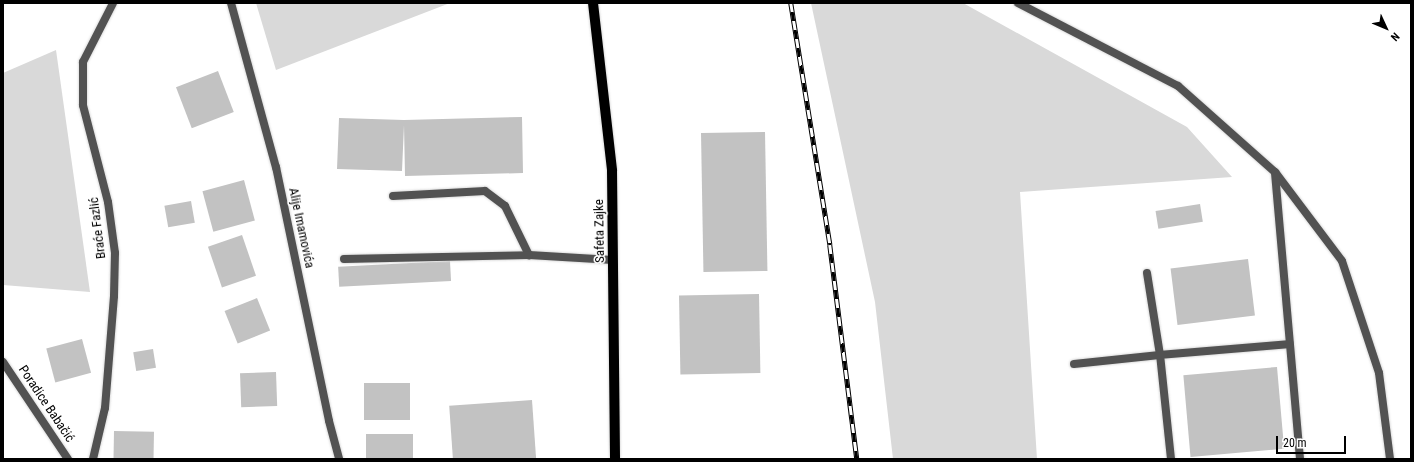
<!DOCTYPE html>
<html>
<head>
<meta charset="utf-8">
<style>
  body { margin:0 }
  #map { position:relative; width:1414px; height:462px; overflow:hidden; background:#fff; font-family:"Roboto Condensed",sans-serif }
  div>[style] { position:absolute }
  .green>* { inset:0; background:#d9d9d9 }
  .building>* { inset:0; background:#c2c2c2; transform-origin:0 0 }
  .roads { filter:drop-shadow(0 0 1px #dbdbdb) drop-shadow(0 0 1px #dbdbdb) }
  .lane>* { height:8px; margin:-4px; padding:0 4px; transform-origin:4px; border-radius:4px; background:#525252 }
  .street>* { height:8px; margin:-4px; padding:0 4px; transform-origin:4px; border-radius:4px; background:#525252 }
  .primary>* { height:10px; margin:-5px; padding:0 5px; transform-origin:5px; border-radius:5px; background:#000 }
  .rail>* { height:4.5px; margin-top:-2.25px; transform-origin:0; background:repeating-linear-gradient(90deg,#fff 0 9px,#000 0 18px); box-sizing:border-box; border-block:1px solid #000 }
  span { translate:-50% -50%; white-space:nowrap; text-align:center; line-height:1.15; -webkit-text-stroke:3px #fff; paint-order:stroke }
  .street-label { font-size:13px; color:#000 }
  .frame { position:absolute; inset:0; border:4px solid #000; pointer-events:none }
  .north { position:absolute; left:1366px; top:8px; width:40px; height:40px; -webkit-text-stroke:3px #fff; paint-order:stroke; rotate:134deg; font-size:11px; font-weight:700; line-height:16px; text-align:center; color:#000 }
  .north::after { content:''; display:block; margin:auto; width:14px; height:18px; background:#000; clip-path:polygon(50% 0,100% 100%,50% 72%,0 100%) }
  .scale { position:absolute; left:1276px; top:436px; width:70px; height:18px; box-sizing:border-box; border:2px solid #000; border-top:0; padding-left:5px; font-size:12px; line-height:14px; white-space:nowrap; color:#000; -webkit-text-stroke:3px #fff; paint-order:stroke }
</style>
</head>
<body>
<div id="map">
  <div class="green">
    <i style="clip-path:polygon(256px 3px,450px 3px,276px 70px)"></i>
    <i style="clip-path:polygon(811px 3px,963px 3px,1187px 127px,1232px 177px,1020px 192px,1037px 459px,893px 459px,875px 302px)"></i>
    <i style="clip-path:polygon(56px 50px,90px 292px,3px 285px,3px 73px)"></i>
  </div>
  <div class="building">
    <i style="left:218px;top:71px;width:44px;height:45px;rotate:69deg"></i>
    <i style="clip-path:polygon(522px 117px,523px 173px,405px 176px,404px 125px,402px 171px,337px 169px,339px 118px,404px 120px)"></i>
    <i style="left:765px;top:132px;width:139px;height:64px;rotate:89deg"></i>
    <i style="left:244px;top:180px;width:42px;height:43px;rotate:75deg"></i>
    <i style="left:191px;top:201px;width:22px;height:27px;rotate:80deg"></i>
    <i style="left:1200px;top:204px;width:18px;height:45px;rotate:81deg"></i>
    <i style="left:242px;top:235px;width:43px;height:36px;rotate:71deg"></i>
    <i style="left:1248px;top:259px;width:57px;height:78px;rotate:83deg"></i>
    <i style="left:450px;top:261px;width:20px;height:112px;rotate:87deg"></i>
    <i style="left:759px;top:294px;width:79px;height:80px;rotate:89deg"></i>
    <i style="left:257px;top:298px;width:35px;height:35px;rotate:68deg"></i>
    <i style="left:82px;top:339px;width:35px;height:37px;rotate:75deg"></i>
    <i style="left:153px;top:349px;width:19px;height:20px;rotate:81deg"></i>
    <i style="left:1277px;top:367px;width:82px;height:94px;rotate:85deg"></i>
    <i style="left:276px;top:372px;width:34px;height:36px;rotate:88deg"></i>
    <i style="left:364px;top:383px;width:46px;height:37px"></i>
    <i style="left:532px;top:400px;width:59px;height:83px;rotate:86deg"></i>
    <i style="left:114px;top:431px;width:40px;height:28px;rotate:1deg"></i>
    <i style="left:366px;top:434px;width:47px;height:25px"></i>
  </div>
  <div class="roads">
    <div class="lane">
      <i style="left:1018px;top:3px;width:180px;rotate:27.4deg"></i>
      <i style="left:1178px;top:86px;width:130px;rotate:41.6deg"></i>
      <i style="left:1275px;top:172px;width:111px;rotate:53deg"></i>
      <i style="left:1342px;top:261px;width:118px;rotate:71.7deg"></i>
      <i style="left:1379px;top:373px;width:87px;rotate:82.7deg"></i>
      <i style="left:1275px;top:173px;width:287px;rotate:85deg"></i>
      <i style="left:393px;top:196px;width:92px;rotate:-3.1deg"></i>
      <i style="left:485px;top:191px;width:25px;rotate:37deg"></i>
      <i style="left:505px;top:206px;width:55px;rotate:63.9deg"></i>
      <i style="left:529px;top:255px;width:84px;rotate:3.4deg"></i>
      <i style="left:344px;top:259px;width:185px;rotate:-1.2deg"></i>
      <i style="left:1074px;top:364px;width:86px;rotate:-6deg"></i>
      <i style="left:1160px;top:355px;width:83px;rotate:-99deg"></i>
      <i style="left:1171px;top:459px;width:105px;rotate:-96deg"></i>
      <i style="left:1160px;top:355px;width:130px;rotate:-4.8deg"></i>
    </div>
    <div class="street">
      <i style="left:231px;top:3px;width:170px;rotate:74.7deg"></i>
      <i style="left:276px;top:167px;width:259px;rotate:78.2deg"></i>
      <i style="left:329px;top:421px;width:39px;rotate:75deg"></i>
      <i style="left:3px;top:362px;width:117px;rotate:56.2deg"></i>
      <i style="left:93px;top:459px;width:52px;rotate:-76.8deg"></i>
      <i style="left:105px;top:408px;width:112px;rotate:-85.4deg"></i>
      <i style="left:114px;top:296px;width:43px;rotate:-88.7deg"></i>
      <i style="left:115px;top:253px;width:51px;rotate:-97.8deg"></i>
      <i style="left:108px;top:202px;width:100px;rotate:-104.5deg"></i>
      <i style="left:83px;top:105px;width:43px;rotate:-90deg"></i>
      <i style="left:83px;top:62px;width:66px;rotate:-63deg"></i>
    </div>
    <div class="primary">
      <i style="left:593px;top:3px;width:169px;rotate:83.5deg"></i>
      <i style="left:612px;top:171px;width:288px;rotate:89.4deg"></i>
    </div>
  </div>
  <div class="rail">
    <i style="left:791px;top:3px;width:245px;rotate:80.8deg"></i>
    <i style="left:830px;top:245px;width:216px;rotate:82.8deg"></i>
  </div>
  <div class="street-label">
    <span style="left:98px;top:228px;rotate:-97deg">Braće Fazlić</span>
    <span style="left:301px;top:228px;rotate:78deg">Alije Imamovića</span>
    <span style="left:600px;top:231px;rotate:-91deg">Safeta Zajke</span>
    <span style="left:46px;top:404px;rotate:56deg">Poradice Babačić</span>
  </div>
  <div class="frame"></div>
  <div class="north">N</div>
  <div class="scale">20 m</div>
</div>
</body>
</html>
